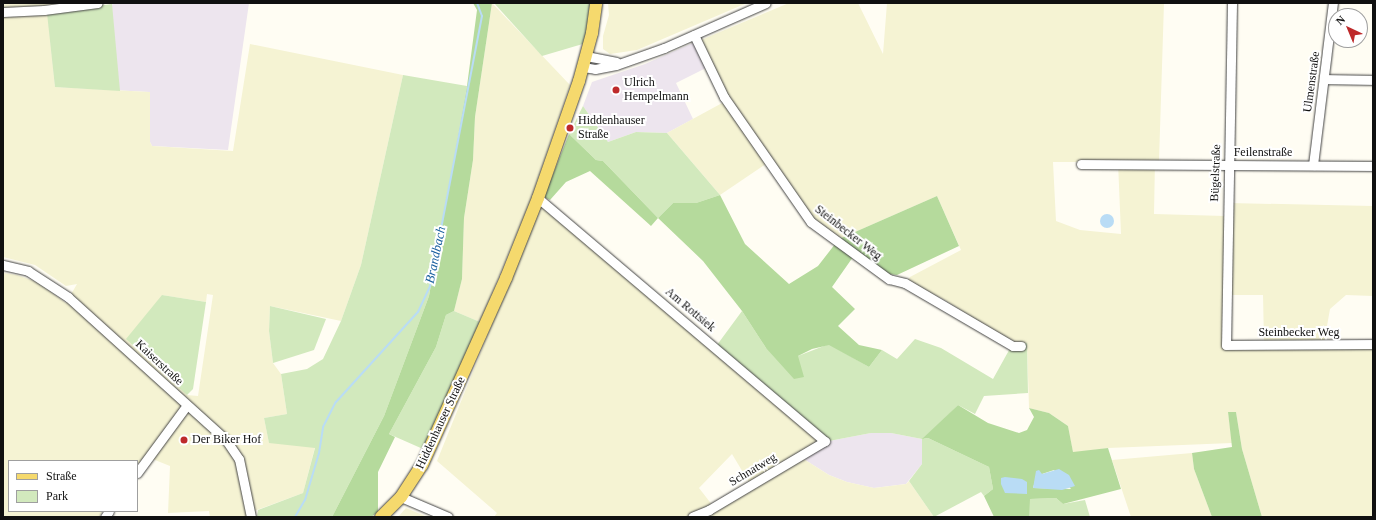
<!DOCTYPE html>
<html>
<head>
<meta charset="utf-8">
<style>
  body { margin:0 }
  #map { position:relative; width:1376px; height:520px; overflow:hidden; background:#fffdf3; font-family:"Times New Roman",serif }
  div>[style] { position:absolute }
  .industrial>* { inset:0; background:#ede5ee }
  .farmland>* { inset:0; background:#f5f3d3 }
  .green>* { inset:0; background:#d2e9bd }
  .forest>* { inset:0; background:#b5da9c }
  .water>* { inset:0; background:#b9dcf5 }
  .round { border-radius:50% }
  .stream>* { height:2px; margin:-1px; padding:0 1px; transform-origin:1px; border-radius:1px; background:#b9dcf5 }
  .roads { filter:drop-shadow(0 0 1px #434343) drop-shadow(0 0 1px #434343) }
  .minor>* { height:9px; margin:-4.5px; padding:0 4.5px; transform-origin:4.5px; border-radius:4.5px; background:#fff }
  .major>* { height:12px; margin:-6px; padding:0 6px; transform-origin:6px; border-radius:6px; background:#f5d96d }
  .dots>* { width:11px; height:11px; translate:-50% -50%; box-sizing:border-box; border:2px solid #fff; border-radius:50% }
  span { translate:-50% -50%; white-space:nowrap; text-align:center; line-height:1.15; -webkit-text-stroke:4px #fff; paint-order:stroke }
  .street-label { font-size:12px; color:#101010 }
  .poi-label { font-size:12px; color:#101010 }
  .left { translate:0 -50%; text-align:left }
  .water-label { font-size:13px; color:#1b61a0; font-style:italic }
  .frame { position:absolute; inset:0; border:4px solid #101010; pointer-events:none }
  .legend { position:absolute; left:8px; top:460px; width:130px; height:52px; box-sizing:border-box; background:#fff; border:1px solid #9f9f9f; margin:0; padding:5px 7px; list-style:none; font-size:12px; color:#101010 }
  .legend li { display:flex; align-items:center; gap:8px; height:20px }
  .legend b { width:20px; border:1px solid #9f9f9f }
  .north { position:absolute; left:1328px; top:8px; width:40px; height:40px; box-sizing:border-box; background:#fff; border:1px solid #9f9f9f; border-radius:50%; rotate:316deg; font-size:11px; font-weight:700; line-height:16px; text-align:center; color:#101010 }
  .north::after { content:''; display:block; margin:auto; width:14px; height:18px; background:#be2a2b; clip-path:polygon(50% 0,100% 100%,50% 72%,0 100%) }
</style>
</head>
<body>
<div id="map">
  <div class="industrial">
    <i style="clip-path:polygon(122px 3px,249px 3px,228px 150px,152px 146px,150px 142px,149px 92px,55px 87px,47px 13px)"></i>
    <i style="clip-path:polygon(695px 42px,706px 68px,676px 83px,693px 119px,667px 133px,636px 132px,608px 142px,583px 106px,592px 82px,645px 64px)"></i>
    <i style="clip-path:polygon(871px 433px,891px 433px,922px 439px,922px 464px,906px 484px,874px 488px,847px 482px,829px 475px,802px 458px,829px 441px)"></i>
  </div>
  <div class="farmland">
    <i style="clip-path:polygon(evenodd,3px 3px,77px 3px,47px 8px,55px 87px,150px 92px,150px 142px,152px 146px,233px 151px,250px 44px,403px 75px,361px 265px,341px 321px,270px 306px,269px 331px,273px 363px,281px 374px,287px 414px,264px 418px,269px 442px,315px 447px,303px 493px,246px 514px,246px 517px,210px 517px,209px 511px,168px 513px,170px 466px,145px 456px,137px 465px,137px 461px,9px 461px,9px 511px,103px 511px,99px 517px,3px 517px,3px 273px,17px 275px,37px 282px,66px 303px,77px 284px,66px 286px,35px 265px,3px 257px,3px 3px,207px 294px,213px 295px,198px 396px,187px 395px,162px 295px,206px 302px,207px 294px)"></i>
    <i style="clip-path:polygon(492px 3px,570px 85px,530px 201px,480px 322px,454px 311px,462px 279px,464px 218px,473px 160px,475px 117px)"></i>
    <i style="clip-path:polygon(608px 3px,747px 3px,637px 50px,610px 54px,603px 49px,603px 36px,609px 15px)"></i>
    <i style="clip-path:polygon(evenodd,789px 3px,858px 3px,883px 54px,887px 3px,1164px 3px,1159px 161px,1155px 161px,1154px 214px,1225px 216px,1222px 348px,1373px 347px,1373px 517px,1262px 517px,1242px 449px,1236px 412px,1228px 412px,1232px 443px,1108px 448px,1073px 453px,1068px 426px,1049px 413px,1029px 408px,1027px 343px,1013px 343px,943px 299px,907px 282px,910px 277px,961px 250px,937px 196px,839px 239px,808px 215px,730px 100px,701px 40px,789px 3px,1053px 162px,1118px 162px,1121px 234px,1080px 230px,1056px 221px,1053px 162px)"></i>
    <i style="clip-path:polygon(724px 102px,766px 164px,720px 195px,667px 133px)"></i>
    <i style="clip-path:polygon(1229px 203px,1373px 206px,1373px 296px,1346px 295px,1330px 309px,1324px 343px,1264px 342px,1263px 295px,1228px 295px)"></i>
    <i style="clip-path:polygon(evenodd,539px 208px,545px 208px,818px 439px,802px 458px,829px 475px,847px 482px,874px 488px,906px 484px,909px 481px,934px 517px,494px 517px,497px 513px,437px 461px,539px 208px,732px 454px,750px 484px,713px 506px,699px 488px,732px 454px)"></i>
    <i style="clip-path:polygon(1192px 453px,1194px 469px,1212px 517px,1131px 517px,1112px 460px)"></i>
    <i style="clip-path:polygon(406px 508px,427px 517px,398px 517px)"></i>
  </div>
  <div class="green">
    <i style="clip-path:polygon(494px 3px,592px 3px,586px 43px,542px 56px)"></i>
    <i style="clip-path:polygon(112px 4px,120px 91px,55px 87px,47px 13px)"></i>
    <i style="clip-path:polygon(403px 75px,467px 86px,429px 296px,384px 416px,332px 517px,257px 517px,258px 510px,303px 493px,315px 448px,269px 443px,264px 418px,287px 414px,281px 374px,307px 369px,323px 359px,341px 321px,361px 265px)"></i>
    <i style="clip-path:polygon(583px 106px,608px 142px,636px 132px,667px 133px,720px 195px,696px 203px,673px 203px,658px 218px,603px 161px,596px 160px,569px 134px)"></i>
    <i style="clip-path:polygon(162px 295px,206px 302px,193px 389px,187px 395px,126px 339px)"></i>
    <i style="clip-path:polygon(270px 306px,326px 319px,314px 350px,273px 363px,269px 331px)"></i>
    <i style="clip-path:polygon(454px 311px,480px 322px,423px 449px,389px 434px,436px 347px,446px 315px)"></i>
    <i style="clip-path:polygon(742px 311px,766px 348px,798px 356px,829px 344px,869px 367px,882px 350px,897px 359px,915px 339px,941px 348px,993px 379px,1013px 343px,1027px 343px,1028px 393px,984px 396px,975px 414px,958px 405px,923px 439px,928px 438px,989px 467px,993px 489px,984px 496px,981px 492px,934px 517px,909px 481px,922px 464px,922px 439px,891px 433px,871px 433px,829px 441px,717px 345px)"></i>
    <i style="clip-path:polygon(1056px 498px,1063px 504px,1085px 500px,1090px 517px,1029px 517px,1029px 499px)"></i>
  </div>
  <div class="forest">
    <i style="clip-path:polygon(473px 3px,492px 3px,475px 117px,473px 160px,464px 218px,462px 279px,454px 311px,446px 315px,436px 347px,389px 434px,395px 437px,378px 472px,378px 512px,371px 517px,332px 517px,384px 416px,429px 296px,467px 86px,477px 10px)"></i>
    <i style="clip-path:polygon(569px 134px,596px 160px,603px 161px,658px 218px,673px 203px,696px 203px,720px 195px,745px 244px,789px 284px,818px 266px,839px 239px,937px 196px,959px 246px,897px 275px,888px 274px,853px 257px,832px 287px,855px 309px,838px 326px,859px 345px,882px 350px,869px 367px,829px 345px,812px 349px,798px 356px,804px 377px,794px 379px,766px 348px,742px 311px,703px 261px,658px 218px,651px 226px,590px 171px,566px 182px,550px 200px,544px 197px)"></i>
    <i style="clip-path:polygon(evenodd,958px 405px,988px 423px,1019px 433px,1027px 430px,1034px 417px,1029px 408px,1049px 413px,1068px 426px,1073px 452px,1108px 448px,1121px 489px,1063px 504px,1056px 498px,1030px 499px,1029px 517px,994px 517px,984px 496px,993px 489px,989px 467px,928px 438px,922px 439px,958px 405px,1054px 470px,1071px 489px,1033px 488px,1035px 481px,1042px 474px,1054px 470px)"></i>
    <i style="clip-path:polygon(1228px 412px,1236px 412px,1242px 449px,1262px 517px,1212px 517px,1194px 469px,1192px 453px,1232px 447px)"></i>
  </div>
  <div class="water">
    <i class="round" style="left:1100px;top:214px;width:14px;height:14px"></i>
    <i style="clip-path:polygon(1059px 469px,1069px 475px,1075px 486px,1062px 490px,1033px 488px,1036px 471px,1039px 470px,1042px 474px)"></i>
    <i style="clip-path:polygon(1005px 477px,1022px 479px,1027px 482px,1027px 494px,1005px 493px,1001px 484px,1001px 478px)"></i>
  </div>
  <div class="stream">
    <i style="left:295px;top:517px;width:20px;rotate:-60deg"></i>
    <i style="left:305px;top:500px;width:49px;rotate:-73.4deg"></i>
    <i style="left:319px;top:453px;width:26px;rotate:-81deg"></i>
    <i style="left:323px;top:427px;width:28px;rotate:-63deg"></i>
    <i style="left:336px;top:402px;width:122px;rotate:-47.7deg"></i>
    <i style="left:418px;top:312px;width:29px;rotate:-65deg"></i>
    <i style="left:430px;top:286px;width:275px;rotate:-79.1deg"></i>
    <i style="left:482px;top:16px;width:14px;rotate:-111deg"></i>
  </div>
  <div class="roads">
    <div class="minor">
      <i style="left:1232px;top:3px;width:342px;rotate:91deg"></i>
      <i style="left:1226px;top:345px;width:147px;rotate:-0.4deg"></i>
      <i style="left:3px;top:12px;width:41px;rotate:-2.8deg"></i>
      <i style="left:44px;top:10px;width:54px;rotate:-7.4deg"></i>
      <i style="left:694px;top:35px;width:69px;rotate:64.2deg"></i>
      <i style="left:724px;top:97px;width:152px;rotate:55.2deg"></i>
      <i style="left:811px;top:222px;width:97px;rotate:36.2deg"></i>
      <i style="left:889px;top:279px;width:16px;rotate:14deg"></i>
      <i style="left:905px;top:283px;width:125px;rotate:30.3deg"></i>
      <i style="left:1013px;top:346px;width:8px"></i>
      <i style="left:586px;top:56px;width:31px;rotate:11deg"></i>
      <i style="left:583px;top:67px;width:12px;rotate:9deg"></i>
      <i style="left:595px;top:69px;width:21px;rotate:-11deg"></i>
      <i style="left:616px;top:65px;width:51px;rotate:-19.5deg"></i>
      <i style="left:664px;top:48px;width:111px;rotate:-23.8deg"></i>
      <i style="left:1325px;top:79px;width:48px;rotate:1.2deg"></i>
      <i style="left:1081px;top:164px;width:292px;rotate:0.4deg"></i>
      <i style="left:1313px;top:165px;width:163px;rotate:-83deg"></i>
      <i style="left:538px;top:198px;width:376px;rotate:40.3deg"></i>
      <i style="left:825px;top:441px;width:135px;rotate:149.3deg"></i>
      <i style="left:709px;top:510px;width:18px;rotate:158deg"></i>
      <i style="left:3px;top:265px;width:26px;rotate:13deg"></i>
      <i style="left:28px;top:271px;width:48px;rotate:33deg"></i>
      <i style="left:68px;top:297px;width:213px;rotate:42.1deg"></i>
      <i style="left:226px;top:440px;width:23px;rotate:56deg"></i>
      <i style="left:239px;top:459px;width:59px;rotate:78.3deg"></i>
      <i style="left:137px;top:473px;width:84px;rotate:-53.7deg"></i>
      <i style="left:401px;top:497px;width:51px;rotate:23.1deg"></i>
      <i style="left:105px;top:517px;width:7px;rotate:-56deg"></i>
    </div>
    <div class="major">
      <i style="left:381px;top:517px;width:28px;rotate:-45deg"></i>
      <i style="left:401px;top:497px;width:38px;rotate:-57deg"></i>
      <i style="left:422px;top:465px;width:205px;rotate:-65.8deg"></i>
      <i style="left:506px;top:278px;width:86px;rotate:-68.2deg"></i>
      <i style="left:538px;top:198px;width:124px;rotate:-70.7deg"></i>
      <i style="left:579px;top:81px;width:50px;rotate:-74.8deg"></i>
      <i style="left:592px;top:33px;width:30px;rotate:-82deg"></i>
    </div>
  </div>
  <div class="dots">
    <i style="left:616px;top:90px;background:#be2a2b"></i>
    <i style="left:570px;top:128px;background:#be2a2b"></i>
    <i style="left:184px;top:440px;background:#be2a2b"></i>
  </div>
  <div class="street-label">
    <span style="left:1312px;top:82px;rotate:-82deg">Ulmenstraße</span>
    <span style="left:1263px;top:153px">Feilenstraße</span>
    <span style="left:1216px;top:173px;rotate:-88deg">Bügelstraße</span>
    <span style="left:848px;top:233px;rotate:38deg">Steinbecker Weg</span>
    <span style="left:690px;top:310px;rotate:40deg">Am Rottsiek</span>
    <span style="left:1299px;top:333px">Steinbecker Weg</span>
    <span style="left:159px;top:363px;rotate:43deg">Kaiserstraße</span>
    <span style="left:441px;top:423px;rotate:-65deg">Hiddenhauser Straße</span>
    <span style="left:753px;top:470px;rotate:-31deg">Schnatweg</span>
  </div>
  <div class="poi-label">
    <span class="left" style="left:624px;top:90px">Ulrich<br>Hempelmann</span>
    <span class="left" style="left:578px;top:128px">Hiddenhauser<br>Straße</span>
    <span class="left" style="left:192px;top:440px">Der Biker Hof</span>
  </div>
  <div class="water-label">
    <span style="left:436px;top:255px;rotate:-78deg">Brandbach</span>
  </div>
  <div class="frame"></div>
  <ul class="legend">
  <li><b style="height:5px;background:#f5d96d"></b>Straße</li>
  <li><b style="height:11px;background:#d2e9bd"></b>Park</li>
  </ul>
  <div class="north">N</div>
</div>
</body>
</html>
